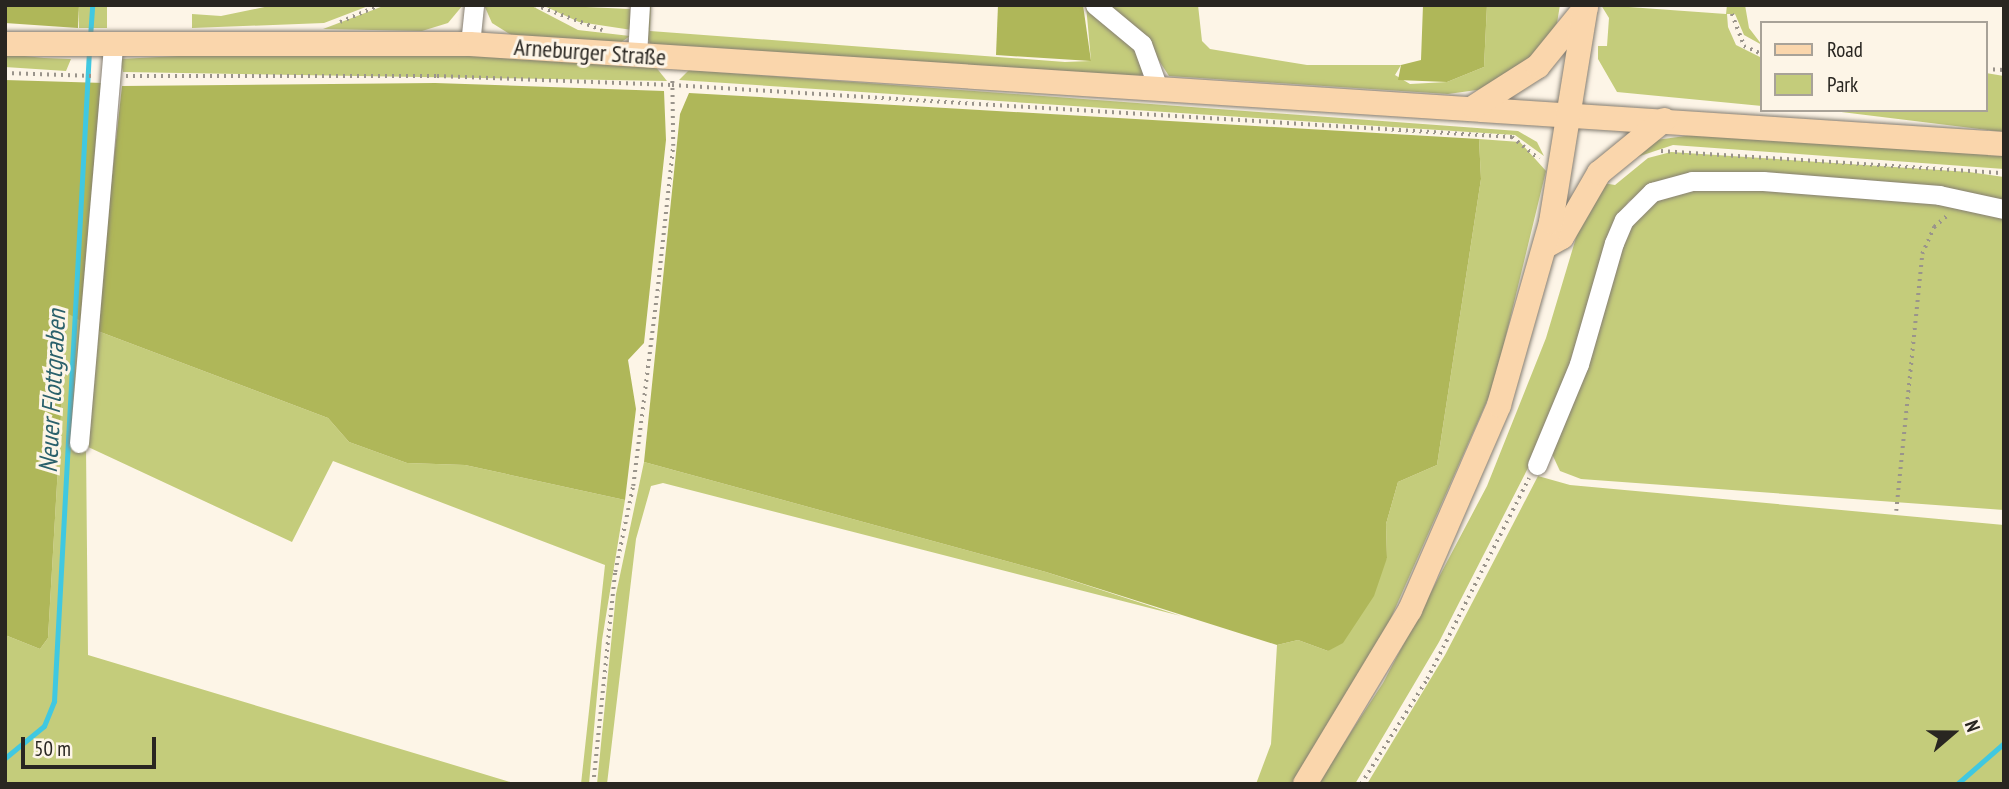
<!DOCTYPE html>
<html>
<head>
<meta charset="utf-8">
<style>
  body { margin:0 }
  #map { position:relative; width:2009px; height:789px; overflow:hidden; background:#fdf5e7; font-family:"PT Sans Narrow",sans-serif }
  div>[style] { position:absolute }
  .green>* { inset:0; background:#c4cc7b; transform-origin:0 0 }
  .forest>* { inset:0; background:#afb759 }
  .stream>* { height:5px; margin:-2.5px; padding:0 2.5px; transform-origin:2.5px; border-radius:2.5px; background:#40c8e1 }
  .path>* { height:3.5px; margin-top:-1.75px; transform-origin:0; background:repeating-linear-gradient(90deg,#9a948b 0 2px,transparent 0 7px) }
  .roads { filter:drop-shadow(0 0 2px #857e72) drop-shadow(0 0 2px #857e72) }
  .minor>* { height:19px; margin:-9.5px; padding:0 9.5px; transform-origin:9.5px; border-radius:9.5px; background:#fff }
  .major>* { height:24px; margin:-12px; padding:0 12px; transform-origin:12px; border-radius:12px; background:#fad6ac }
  span { translate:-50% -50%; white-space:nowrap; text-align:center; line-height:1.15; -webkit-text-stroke:6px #fdf5e7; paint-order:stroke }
  .street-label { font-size:24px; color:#292621 }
  .water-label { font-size:26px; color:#2a606b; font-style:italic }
  .frame { position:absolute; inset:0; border:7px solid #292621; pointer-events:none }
  .legend { position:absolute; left:1760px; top:21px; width:228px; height:91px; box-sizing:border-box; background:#fdf5e7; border:2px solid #a8a298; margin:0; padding:9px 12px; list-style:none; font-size:21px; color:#292621 }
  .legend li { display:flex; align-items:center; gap:14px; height:35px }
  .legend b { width:35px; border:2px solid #a8a298 }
  .north { position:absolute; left:1918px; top:698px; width:70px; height:70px; -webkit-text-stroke:5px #fdf5e7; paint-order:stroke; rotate:70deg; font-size:19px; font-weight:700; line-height:28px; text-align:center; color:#292621 }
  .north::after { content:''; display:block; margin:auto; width:24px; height:32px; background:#292621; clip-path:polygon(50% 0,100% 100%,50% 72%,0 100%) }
  .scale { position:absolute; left:21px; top:737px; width:135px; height:32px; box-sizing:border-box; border:4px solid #292621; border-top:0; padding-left:9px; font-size:21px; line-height:24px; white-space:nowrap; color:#292621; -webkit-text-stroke:5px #fdf5e7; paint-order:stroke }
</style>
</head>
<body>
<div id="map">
  <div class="green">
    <i style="left:79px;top:5px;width:28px;height:23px"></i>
    <i style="clip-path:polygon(274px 5px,371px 5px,324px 23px,192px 28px,192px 14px,221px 16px)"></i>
    <i style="clip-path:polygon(386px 5px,463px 5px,448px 23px,422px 31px,323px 29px)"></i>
    <i style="clip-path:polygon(484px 5px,530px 5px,578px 30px,630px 36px,620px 43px,513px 36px,492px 23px)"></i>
    <i style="clip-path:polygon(542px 5px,630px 9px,632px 30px,579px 22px)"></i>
    <i style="clip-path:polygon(645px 5px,651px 5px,650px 31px,1065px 62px,1091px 61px,1086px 5px,1127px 35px,1148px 69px,1140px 76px,651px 45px,643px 30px)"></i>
    <i style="clip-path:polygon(1103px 5px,1198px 5px,1202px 41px,1210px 49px,1307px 65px,1401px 65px,1395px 75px,1410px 84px,1447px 82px,1484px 67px,1487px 5px,1560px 5px,1557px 23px,1530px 63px,1484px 89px,1448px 94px,1169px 76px,1152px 50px)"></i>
    <i style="clip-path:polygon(1601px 5px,1726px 14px,1727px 5px,1745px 5px,1749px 28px,1762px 45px,1744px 35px,1735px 14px,1727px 14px,1728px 27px,1736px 45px,1762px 58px,1762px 106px,1617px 92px,1598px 59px,1598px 46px,1607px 46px,1609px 18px)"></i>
    <i style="clip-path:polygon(258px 52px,455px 54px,655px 66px,667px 81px,123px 72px,120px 59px)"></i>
    <i style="clip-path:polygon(5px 54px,44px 58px,71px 59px,66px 71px,5px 67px)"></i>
    <i style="clip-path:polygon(689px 70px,1518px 131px,1537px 142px,1544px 156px,1515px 135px,679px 80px)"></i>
    <i style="clip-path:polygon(1986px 73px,2004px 76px,2004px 132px,1825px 110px,1986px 110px)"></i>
    <i style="clip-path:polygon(1700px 134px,2004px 156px,2004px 169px,1673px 145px,1637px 157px,1656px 140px)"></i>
    <i style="clip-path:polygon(1479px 139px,1520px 142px,1546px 171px,1494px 385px,1379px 645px,1292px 784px,1256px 784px,1271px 744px,1277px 645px,1298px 640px,1328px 651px,1387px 558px,1386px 524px,1398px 482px,1437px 465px,1481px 179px)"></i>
    <i style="clip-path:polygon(1671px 152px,1969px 172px,2004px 177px,2004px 203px,1687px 174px,1629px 201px,1613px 223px,1551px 423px,1439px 642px,1355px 784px,1317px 784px,1383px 683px,1487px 486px,1546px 338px,1578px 231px,1603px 183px,1615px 185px,1648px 158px)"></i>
    <i style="clip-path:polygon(1701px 185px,1942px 203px,2004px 216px,2004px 510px,1581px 479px,1560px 471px,1552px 454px,1613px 264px,1639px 212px,1655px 197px)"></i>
    <i style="clip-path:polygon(67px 312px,95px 330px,328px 418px,349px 442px,407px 463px,465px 465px,625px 500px,602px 640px,589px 784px,581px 784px,605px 565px,333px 461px,292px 542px,86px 446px,88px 655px,517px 784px,5px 784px,5px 635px,40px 649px,48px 638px)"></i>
    <i style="clip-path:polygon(644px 462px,1046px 572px,1181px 616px,663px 483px,651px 486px,636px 539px,607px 784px,597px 784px,616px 594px)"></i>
    <i style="clip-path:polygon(1538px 476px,1570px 485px,2004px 525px,2004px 784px,1367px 784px,1445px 655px)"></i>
  </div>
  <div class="forest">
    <i style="clip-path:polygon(5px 5px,79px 5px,78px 28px,5px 23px)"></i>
    <i style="clip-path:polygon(998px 5px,1083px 5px,1091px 61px,996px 55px)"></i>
    <i style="clip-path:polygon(1423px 5px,1487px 5px,1484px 67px,1447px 82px,1398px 80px,1401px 65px,1421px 60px)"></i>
    <i style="clip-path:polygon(5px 80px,104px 83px,84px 323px,67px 313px,48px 638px,40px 649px,5px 635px)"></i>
    <i style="clip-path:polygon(435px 83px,664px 91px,666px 140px,644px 343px,628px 360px,636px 409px,625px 500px,465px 465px,407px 463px,349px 442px,328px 418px,95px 330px,122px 86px)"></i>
    <i style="clip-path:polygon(689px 93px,1479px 139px,1481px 179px,1437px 465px,1398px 482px,1386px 524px,1387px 558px,1374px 596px,1343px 643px,1328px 651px,1298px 640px,1277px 645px,1046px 572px,644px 462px,680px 114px)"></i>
  </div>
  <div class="stream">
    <i style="left:90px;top:37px;width:32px;rotate:-86deg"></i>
    <i style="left:5px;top:758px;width:50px;rotate:-39.4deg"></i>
    <i style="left:44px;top:726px;width:27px;rotate:-68deg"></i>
    <i style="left:54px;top:701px;width:651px;rotate:-86.92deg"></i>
    <i style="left:1957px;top:784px;width:62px;rotate:-41.1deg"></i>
  </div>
  <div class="path">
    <i style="left:535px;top:5px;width:72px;rotate:20.5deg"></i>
    <i style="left:1732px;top:14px;width:34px;rotate:69deg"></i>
    <i style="left:1744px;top:46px;width:20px;rotate:24deg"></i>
    <i style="left:340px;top:22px;width:43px;rotate:-23deg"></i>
    <i style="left:1986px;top:69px;width:18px;rotate:3deg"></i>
    <i style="left:5px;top:73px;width:89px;rotate:1.9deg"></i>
    <i style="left:126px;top:76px;width:311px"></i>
    <i style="left:437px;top:76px;width:235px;rotate:2.2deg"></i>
    <i style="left:672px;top:85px;width:842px;rotate:3.54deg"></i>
    <i style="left:1512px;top:137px;width:35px;rotate:39deg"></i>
    <i style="left:1661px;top:151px;width:344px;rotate:3.7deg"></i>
    <i style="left:1896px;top:511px;width:258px;rotate:-84.2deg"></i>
    <i style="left:1922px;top:254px;width:30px;rotate:-66deg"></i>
    <i style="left:1934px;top:227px;width:18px;rotate:-41deg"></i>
    <i style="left:593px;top:784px;width:213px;rotate:-84.1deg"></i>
    <i style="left:615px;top:572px;width:88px;rotate:-78.2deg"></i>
    <i style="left:633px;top:486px;width:204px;rotate:-82.9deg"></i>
    <i style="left:658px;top:284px;width:139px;rotate:-83.8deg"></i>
    <i style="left:673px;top:146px;width:69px;rotate:-90.8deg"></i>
    <i style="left:1361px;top:784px;width:124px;rotate:-57.8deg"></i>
    <i style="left:1427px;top:679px;width:225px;rotate:-63.1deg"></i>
  </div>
  <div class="roads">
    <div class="minor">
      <i style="left:1095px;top:5px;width:61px;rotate:39.7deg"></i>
      <i style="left:1142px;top:44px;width:47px;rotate:70deg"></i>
      <i style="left:470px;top:44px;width:39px;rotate:-84deg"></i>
      <i style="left:637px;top:55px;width:50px;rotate:-86.6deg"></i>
      <i style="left:79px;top:443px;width:396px;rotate:-85.1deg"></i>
      <i style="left:1537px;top:465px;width:109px;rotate:-67.4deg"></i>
      <i style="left:1579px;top:364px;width:126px;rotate:-73.9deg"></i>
      <i style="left:1614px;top:243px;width:25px;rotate:-67deg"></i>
      <i style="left:1624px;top:220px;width:40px;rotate:-45deg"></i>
      <i style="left:1652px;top:192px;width:41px;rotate:-15.4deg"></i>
      <i style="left:1692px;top:181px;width:71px"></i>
      <i style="left:1763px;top:181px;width:177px;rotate:4.5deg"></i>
      <i style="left:1939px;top:195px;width:66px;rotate:12.2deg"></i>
    </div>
    <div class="major">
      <i style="left:5px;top:44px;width:465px"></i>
      <i style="left:470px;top:44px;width:1537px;rotate:3.73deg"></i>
      <i style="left:1474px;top:107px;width:76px;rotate:-32.6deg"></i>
      <i style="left:1538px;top:66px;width:76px;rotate:-50.9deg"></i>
      <i style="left:1546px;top:246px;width:18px;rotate:-29deg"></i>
      <i style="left:1562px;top:237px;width:74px;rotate:-60deg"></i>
      <i style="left:1599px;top:173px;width:84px;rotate:-39.2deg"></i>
      <i style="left:1305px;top:784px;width:203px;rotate:-58.9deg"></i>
      <i style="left:1410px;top:610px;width:223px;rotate:-66.5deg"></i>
      <i style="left:1499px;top:405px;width:190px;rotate:-74.1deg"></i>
      <i style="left:1551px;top:222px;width:220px;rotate:-80.8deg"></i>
    </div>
  </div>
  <div class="street-label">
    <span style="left:590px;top:52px;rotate:4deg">Arneburger Straße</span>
  </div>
  <div class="water-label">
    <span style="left:52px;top:391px;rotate:-87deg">Neuer Flottgraben</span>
  </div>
  <div class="frame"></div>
  <ul class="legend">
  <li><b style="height:9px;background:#fad6ac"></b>Road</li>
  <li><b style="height:19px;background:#c4cc7b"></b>Park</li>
  </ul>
  <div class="north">N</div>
  <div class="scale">50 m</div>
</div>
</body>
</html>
